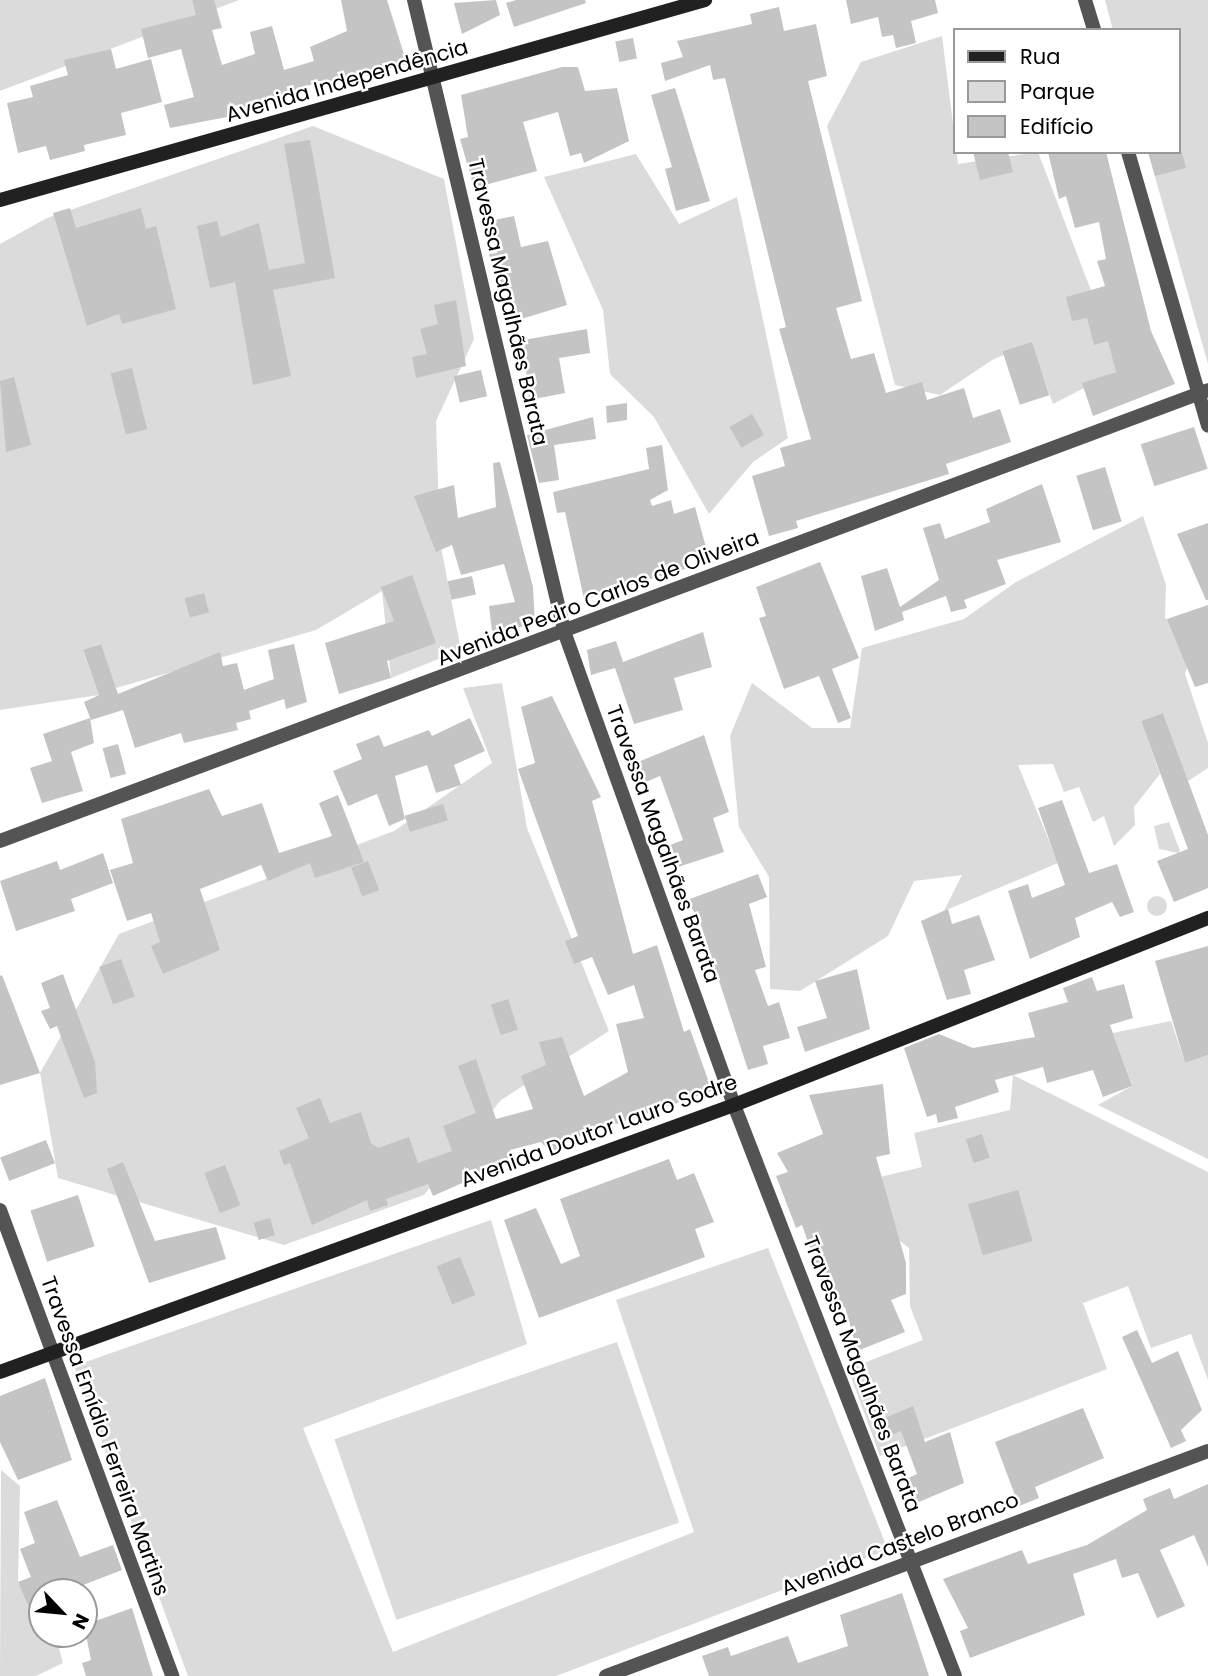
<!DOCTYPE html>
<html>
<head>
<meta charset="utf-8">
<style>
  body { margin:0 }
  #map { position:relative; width:1208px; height:1676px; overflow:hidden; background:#fff; font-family:Poppins,sans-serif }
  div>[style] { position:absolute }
  .green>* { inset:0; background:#dbdbdb; transform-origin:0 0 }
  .round { border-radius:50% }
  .building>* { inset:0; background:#c4c4c4; transform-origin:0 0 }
  .street>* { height:14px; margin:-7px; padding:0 7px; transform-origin:7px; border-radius:7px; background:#545454 }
  .secondary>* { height:14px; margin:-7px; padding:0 7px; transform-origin:7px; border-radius:7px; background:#212121 }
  span { translate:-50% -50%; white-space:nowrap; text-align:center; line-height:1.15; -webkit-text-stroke:5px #fff; paint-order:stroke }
  .street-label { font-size:21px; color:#000 }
  .legend { position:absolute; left:953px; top:28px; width:228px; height:126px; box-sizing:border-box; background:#fff; border:2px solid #999; margin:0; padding:9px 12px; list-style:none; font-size:21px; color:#000 }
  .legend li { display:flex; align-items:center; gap:14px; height:35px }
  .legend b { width:35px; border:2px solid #999 }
  .north { position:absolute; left:28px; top:1578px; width:70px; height:70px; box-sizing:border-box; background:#fff; border:2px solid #999; border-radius:50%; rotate:116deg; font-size:19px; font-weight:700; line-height:28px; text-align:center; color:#000 }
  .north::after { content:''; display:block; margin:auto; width:24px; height:32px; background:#000; clip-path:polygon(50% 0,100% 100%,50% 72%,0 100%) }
</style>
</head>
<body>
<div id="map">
  <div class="green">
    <i style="clip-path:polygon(0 0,239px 0,0 91px)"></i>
    <i style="clip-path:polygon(1105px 0,1208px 0,1208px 364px,1148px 152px,1178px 152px,1178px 30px,1113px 30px)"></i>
    <i style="clip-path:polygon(942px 36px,958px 164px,1038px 152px,1121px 369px,1053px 404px,1031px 343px,992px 360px,940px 395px,895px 385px,827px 126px,861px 62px)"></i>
    <i style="clip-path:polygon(313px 126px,444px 179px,474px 339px,436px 421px,440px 542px,461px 650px,391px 678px,382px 591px,316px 630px,116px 688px,100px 644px,83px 651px,99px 695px,0 710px,0 244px,47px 218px)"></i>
    <i style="clip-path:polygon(636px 154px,679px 224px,737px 197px,788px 438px,753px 462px,709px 514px,654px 417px,610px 374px,603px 310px,544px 177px)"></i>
    <i style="clip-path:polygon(1143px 516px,1166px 585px,1165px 618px,1199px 632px,1185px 674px,1208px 743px,1208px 768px,1188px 781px,1163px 713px,1141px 721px,1160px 774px,1134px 807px,1135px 825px,1114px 846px,1104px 816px,1093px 822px,1079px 787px,1064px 792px,1053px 764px,1018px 765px,1058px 863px,944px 911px,962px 875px,914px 881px,888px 936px,800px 991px,770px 989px,769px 877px,739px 827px,730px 736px,752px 683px,812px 728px,850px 728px,862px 648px,964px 619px,1016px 582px)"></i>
    <i style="clip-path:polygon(502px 683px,527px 828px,609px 1031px,501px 1100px,424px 1195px,284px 1245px,58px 1178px,40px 1073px,119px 934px,394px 831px,492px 763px,463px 688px)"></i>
    <i style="clip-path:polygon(1169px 822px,1180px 851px,1178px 853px,1159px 849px,1154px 826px)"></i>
    <i class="round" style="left:1147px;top:896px;width:20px;height:20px"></i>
    <i style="clip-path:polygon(1171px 1021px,1185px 1063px,1208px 1055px,1208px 1159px,1098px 1105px,1132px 1086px,1113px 1033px)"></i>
    <i style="clip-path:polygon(1013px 1075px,1208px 1172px,1208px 1380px,1191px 1334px,1151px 1348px,1128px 1286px,1083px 1303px,1107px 1369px,880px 1456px,848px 1369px,923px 1340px,910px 1306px,909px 1248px,866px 1214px,859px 1182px,922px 1167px,914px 1133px,1010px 1110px)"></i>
    <i style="clip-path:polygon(491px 1220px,527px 1344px,303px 1428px,393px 1652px,694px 1532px,616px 1300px,768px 1248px,888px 1550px,556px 1676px,188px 1676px,74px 1366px)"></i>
    <i style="left:617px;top:1342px;width:191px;height:299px;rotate:71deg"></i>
    <i style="clip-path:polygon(1px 1470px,20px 1486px,18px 1582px,30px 1611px,42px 1606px,42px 1634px,55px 1634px,63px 1663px,36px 1676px,0 1676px)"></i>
  </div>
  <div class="building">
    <i style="clip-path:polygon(192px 0,214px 0,222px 28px,212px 30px,222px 65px,255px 54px,250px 32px,272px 26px,284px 70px,314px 61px,310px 47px,347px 31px,341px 0,387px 0,407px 64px,322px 86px,320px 81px,232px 116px,170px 128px,164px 105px,194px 97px,181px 49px,148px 58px,141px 29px,196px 15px)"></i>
    <i style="clip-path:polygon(496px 0,500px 15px,462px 34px,454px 3px)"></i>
    <i style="clip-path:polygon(516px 0,585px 0,586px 3px,514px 27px,506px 3px)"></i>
    <i style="clip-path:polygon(846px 0,935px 0,938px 13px,911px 21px,916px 43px,896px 48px,893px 35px,882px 37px,878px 17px,851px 24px)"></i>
    <i style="clip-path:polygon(779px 7px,784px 31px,816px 24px,827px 76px,808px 81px,862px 301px,836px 308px,851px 359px,874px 353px,886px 393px,922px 382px,927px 400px,964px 388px,973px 418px,1000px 409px,1011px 442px,946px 464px,949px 474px,796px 521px,798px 528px,769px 536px,752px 476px,785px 466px,780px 448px,811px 439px,779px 329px,786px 327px,725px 78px,713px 80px,710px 65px,665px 81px,661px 63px,683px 57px,677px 41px,752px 24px,750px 14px)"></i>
    <i style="left:633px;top:38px;width:21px;height:18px;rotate:79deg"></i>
    <i style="clip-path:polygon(111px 49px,116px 69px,151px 59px,162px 102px,121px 113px,126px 135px,84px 145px,85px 151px,50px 160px,46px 146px,18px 153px,7px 103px,33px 97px,30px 86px,68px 75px,64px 60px)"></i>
    <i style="clip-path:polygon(562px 67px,578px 67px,585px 91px,617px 88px,629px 141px,584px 163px,581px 153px,570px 156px,558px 112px,523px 122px,537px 171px,474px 188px,460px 139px,468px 137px,461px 95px)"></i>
    <i style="clip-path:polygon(675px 88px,710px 201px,676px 211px,665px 169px,672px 167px,651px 95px)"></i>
    <i style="clip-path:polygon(310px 140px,335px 278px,273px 290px,291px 376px,253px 385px,235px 282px,210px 288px,197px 226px,217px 221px,221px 237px,259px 223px,269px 270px,305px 263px,284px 144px)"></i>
    <i style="clip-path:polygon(973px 152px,1008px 152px,1013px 172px,980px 180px)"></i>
    <i style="clip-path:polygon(1048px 152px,1106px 152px,1151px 331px,1175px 384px,1093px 416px,1082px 383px,1116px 372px,1108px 341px,1094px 345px,1087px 318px,1072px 321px,1066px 297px,1105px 286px,1097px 261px,1106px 259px,1099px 222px,1075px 228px,1066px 196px,1059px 199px)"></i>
    <i style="clip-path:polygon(1148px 152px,1182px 152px,1186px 168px,1155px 176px)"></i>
    <i style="clip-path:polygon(70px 208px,76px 228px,141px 208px,146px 229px,156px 226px,176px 309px,122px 324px,119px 314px,87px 326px,53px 213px)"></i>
    <i style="clip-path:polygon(514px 216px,521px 247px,548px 241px,567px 305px,518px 320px,508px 290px,495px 281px,489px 254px,497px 253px,490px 221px)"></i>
    <i style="clip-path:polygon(456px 300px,466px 366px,416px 378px,412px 357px,427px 354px,420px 329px,438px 324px,434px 305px)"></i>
    <i style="clip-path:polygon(587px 329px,590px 353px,559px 358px,565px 393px,529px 400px,523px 340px)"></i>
    <i style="left:1032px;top:342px;width:56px;height:31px;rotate:72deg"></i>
    <i style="left:132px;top:368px;width:63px;height:22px;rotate:76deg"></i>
    <i style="left:481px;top:370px;width:27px;height:28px;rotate:77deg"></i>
    <i style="clip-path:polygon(14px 377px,31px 445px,6px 452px,0 381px)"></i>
    <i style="clip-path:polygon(627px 403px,627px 420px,607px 423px,606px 406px)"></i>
    <i style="left:752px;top:414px;width:24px;height:26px;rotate:60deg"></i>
    <i style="clip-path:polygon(593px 417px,596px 439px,554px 445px,559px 480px,539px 483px,527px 435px)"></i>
    <i style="left:1194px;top:427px;width:44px;height:56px;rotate:72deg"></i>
    <i style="clip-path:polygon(662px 445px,668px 490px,650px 500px,652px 506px,671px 500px,674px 514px,695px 507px,707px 551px,686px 559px,688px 568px,584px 599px,565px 512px,557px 513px,553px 492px,649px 469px,646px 448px)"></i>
    <i style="clip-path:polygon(500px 462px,533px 587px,535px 625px,492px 631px,489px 606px,515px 602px,504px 564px,461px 575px,452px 545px,436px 552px,414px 496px,454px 485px,458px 518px,496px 507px,493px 463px)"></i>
    <i style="left:1105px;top:467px;width:57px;height:30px;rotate:73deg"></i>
    <i style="clip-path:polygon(1042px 484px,1061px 542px,997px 560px,1006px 584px,964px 600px,967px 608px,951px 612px,946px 596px,902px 612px,904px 620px,875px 631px,861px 576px,887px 568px,900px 607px,939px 580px,923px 528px,940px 523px,945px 539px,990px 522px,986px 509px)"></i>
    <i style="clip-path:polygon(1208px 523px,1208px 600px,1206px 600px,1177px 534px)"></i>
    <i style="clip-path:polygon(820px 562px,859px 658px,832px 669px,851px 718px,838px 723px,819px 676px,784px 689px,759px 618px,766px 616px,756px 587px)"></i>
    <i style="clip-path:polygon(412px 575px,436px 643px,387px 661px,391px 678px,339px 694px,325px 643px,394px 621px,381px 587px)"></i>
    <i style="left:472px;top:576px;width:19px;height:25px;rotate:78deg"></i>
    <i style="left:204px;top:593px;width:20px;height:20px;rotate:75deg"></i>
    <i style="clip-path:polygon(1208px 605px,1208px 683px,1195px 687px,1167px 619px)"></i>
    <i style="clip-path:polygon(703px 632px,712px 667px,674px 678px,683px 710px,634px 724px,615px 668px,591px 675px,587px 650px,616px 641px,623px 662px)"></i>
    <i style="clip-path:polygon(101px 644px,118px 694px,220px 652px,223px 666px,237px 663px,244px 690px,274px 679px,268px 650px,294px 644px,307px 702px,286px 709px,284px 699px,249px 711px,251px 719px,236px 723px,238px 730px,184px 743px,181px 733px,135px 748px,123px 710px,91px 720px,84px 702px,99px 695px,83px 650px)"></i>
    <i style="clip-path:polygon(552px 696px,601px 797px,592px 801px,633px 954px,657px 945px,684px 1032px,690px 1029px,712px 1091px,561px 1143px,562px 1148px,551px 1152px,541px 1142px,510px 1150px,514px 1160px,433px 1196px,428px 1184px,386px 1199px,388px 1205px,370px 1211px,367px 1200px,312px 1225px,290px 1163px,284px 1165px,279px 1151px,309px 1138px,296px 1108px,320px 1098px,330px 1123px,361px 1112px,371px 1143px,378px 1148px,409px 1137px,418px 1163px,452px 1151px,443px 1126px,476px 1113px,458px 1066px,476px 1059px,496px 1119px,533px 1109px,521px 1076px,546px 1065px,539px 1042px,562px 1037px,584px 1096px,628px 1072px,616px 1024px,644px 1018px,634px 985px,608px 995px,592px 957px,574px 964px,565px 941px,578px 936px,518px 769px,535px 763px,521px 707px)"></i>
    <i style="clip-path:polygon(1163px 713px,1208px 835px,1208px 888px,1174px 902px,1157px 861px,1188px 849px,1141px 721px)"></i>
    <i style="clip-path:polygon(90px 718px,94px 743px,71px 752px,83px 791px,42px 803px,30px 768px,52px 761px,43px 734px)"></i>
    <i style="clip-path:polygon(470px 718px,485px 751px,454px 765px,461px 785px,436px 793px,427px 765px,395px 776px,405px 819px,389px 826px,377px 794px,348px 806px,333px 771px,362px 759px,356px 744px,379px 735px,384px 747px,429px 730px,432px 736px)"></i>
    <i style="clip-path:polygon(704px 735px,729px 812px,713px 818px,724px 852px,672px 869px,665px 847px,683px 840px,660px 776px,646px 782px,638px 762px)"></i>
    <i style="left:118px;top:744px;width:31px;height:16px;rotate:75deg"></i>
    <i style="clip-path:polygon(209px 789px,222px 816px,262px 803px,279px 853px,332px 836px,319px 803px,338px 795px,364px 862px,315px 878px,310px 863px,268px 881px,261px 865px,200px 889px,220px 950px,163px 974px,151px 946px,160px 942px,151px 913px,127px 921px,110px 870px,133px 863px,121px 819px)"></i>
    <i style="clip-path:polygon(1062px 800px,1089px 873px,1117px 864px,1134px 912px,1120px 917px,1112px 902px,1075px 918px,1080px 937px,1030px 959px,1008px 891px,1028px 884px,1032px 898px,1065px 885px,1038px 808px)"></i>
    <i style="left:443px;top:804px;width:17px;height:40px;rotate:73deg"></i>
    <i style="clip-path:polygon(103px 853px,113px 883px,71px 899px,75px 911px,16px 931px,0 881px,57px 861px,60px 870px)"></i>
    <i style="left:368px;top:861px;width:31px;height:18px;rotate:69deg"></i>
    <i style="clip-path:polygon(758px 874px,767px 897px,749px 904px,766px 967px,755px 970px,768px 1006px,779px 1002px,790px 1038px,763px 1046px,768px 1064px,748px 1070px,700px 922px,687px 900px)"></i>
    <i style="clip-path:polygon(948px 909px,952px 924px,979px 915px,995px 960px,964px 970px,971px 994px,947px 1000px,921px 921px)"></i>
    <i style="clip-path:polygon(1208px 946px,1208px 1055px,1185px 1063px,1155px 961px)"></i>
    <i style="left:121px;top:959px;width:40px;height:23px;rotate:70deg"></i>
    <i style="clip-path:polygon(857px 969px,870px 1029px,805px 1052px,797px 1027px,827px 1018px,815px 981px)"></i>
    <i style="clip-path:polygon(63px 974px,95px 1062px,97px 1093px,84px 1098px,57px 1026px,50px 1029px,41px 1011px,50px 1008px,41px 983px)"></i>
    <i style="clip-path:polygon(2px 975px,40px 1073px,0 1085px,0 976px)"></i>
    <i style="clip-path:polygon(1092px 977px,1097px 991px,1124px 984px,1133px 1018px,1110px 1025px,1132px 1086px,1103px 1097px,1093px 1070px,1047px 1083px,1043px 1067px,995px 1080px,999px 1092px,955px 1107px,958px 1118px,938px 1123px,936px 1114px,927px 1117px,904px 1048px,939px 1034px,973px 1048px,1035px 1037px,1028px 1013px,1068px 1002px,1063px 988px)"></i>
    <i style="left:508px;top:999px;width:32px;height:18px;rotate:72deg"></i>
    <i style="clip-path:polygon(883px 1084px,890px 1154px,876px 1157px,906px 1263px,906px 1294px,891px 1300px,905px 1332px,857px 1351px,845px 1307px,832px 1310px,802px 1225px,796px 1228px,776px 1176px,788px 1172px,777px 1153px,823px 1134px,809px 1095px)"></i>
    <i style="left:982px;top:1134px;width:25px;height:17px;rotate:72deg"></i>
    <i style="left:46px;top:1140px;width:25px;height:49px;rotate:69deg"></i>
    <i style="clip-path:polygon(669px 1159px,677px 1180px,694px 1173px,714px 1222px,695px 1229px,705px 1257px,539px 1318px,504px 1220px,536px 1208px,561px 1264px,580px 1256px,560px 1199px)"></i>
    <i style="clip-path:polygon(123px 1162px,155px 1241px,216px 1227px,226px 1259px,149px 1283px,107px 1169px)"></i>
    <i style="left:225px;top:1165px;width:43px;height:22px;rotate:69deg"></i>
    <i style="left:1018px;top:1190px;width:53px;height:52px;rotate:74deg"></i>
    <i style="left:78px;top:1195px;width:54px;height:50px;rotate:72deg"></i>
    <i style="left:270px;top:1218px;width:18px;height:17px;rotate:74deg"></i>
    <i style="left:460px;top:1257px;width:41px;height:25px;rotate:68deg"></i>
    <i style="clip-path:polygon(1137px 1330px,1152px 1363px,1178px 1351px,1202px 1410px,1181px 1430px,1186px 1441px,1171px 1448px,1122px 1337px)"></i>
    <i style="clip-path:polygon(45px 1378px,72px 1460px,18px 1480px,0 1442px,0 1396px)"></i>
    <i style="clip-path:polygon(913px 1406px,925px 1442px,950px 1432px,964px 1483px,914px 1504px,904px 1480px,917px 1474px,901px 1431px,888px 1436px,882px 1419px)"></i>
    <i style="clip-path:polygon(1083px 1408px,1104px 1458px,1035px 1487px,1039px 1498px,1019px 1506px,995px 1442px)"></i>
    <i style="clip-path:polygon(1208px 1484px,1208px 1567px,1194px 1535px,1160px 1550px,1185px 1606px,1157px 1618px,1138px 1573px,1122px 1578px,1116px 1559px,1073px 1574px,1085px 1615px,970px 1658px,960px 1631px,968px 1628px,943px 1579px,1022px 1550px,1028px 1564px,1087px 1545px,1147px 1510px,1143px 1499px,1170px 1488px,1174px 1499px)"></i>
    <i style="clip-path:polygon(57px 1500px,80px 1557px,113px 1545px,122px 1570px,65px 1592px,42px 1592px,42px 1606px,30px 1611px,18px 1582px,31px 1577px,20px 1549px,35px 1543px,24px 1512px)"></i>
    <i style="clip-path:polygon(902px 1593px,929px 1676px,709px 1676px,702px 1656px,728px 1647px,731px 1656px,788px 1636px,798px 1663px,848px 1646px,840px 1615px)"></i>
    <i style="clip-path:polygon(132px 1608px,153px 1676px,86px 1676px,82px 1663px,91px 1660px,84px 1625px)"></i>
  </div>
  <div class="street">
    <i style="left:414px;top:0;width:652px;rotate:76.6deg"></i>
    <i style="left:565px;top:634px;width:500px;rotate:70.26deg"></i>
    <i style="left:734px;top:1105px;width:612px;rotate:68.84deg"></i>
    <i style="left:1085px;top:0;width:31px;rotate:73deg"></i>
    <i style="left:1128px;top:152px;width:285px;rotate:73.7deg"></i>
    <i style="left:0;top:841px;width:1289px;rotate:-20.47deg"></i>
    <i style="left:0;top:1210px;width:497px;rotate:69.7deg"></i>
    <i style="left:606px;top:1676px;width:643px;rotate:-20.49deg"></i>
  </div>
  <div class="secondary">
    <i style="left:0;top:200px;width:733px;rotate:-15.84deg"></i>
    <i style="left:0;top:1372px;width:781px;rotate:-19.99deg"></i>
    <i style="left:734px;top:1105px;width:510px;rotate:-21.53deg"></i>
  </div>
  <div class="street-label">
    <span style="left:347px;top:81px;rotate:-16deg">Avenida Independência</span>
    <span style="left:508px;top:302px;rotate:77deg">Travessa Magalhães Barata</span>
    <span style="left:598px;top:598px;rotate:-21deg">Avenida Pedro Carlos de Oliveira</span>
    <span style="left:663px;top:844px;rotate:70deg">Travessa Magalhães Barata</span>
    <span style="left:599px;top:1131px;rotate:-20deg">Avenida Doutor Lauro Sodre</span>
    <span style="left:862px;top:1374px;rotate:69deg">Travessa Magalhães Barata</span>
    <span style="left:105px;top:1436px;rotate:70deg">Travessa Emídio Ferreira Martins</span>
    <span style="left:900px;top:1544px;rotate:-21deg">Avenida Castelo Branco</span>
  </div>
  <ul class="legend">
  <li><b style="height:9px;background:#212121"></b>Rua</li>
  <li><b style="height:19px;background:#dbdbdb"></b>Parque</li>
  <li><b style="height:19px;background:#c4c4c4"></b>Edifício</li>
  </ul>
  <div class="north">N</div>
</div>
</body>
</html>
